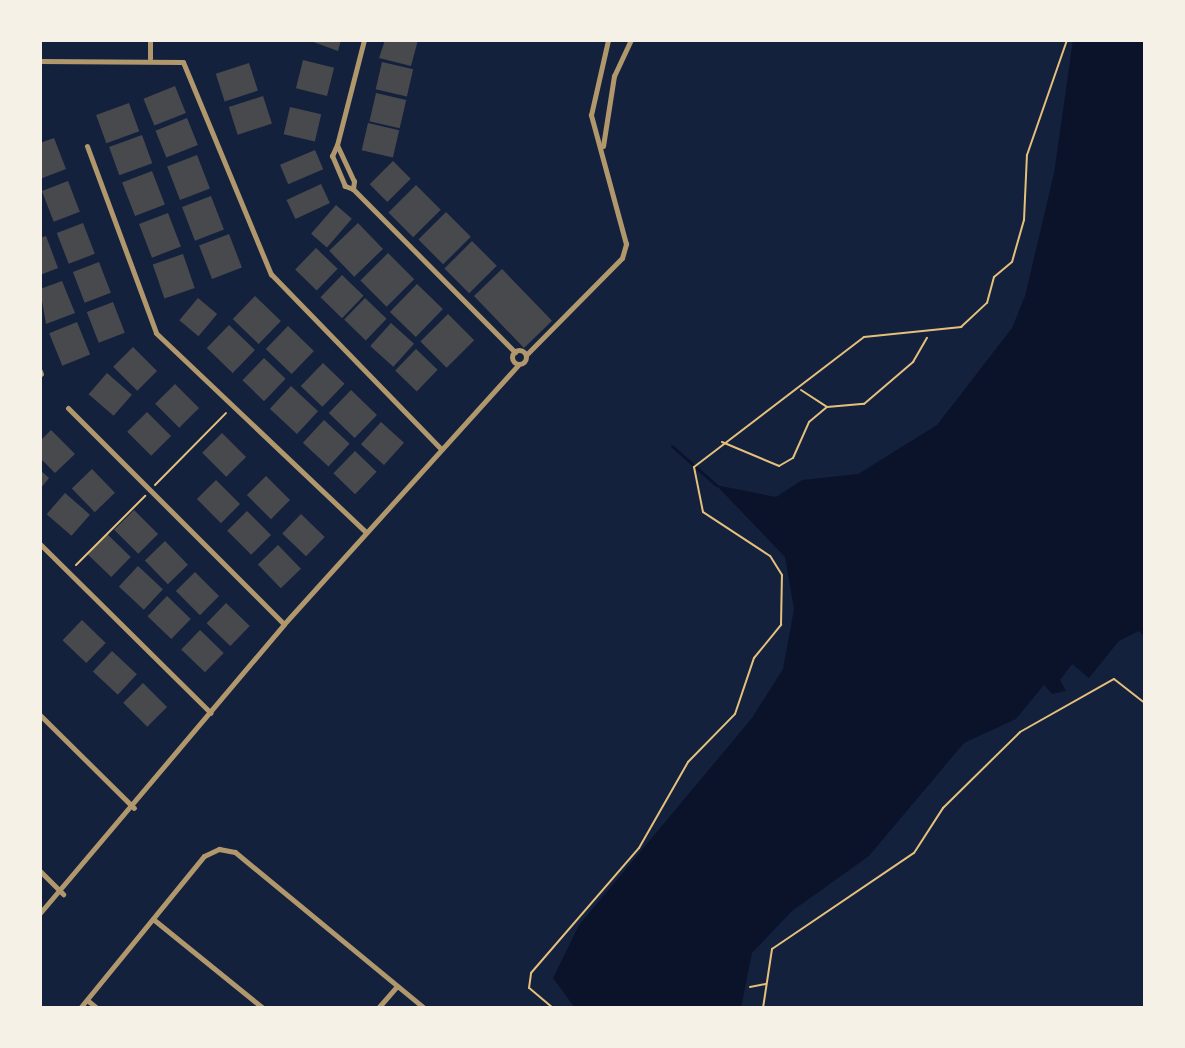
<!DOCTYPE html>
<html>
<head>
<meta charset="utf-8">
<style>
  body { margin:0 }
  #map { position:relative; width:1185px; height:1048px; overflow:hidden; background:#14213d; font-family:Inter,sans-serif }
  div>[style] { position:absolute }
  .water>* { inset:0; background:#0b132b }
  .stream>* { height:3px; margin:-1.5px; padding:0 1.5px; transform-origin:1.5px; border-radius:1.5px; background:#0b132b }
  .building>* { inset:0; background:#48494c; transform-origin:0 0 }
  .path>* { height:2px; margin:-1px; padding:0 1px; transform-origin:1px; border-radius:1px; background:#e5c07b }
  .minor>* { height:5px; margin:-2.5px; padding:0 2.5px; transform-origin:2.5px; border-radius:2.5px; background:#b1986c }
  .minor>.ring { margin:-2.5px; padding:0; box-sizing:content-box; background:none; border:5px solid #b1986c; border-radius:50% }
  span { translate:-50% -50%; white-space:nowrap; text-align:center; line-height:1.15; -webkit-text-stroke:6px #f6f1e7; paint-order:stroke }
  .frame { position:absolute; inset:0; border:42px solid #f6f1e7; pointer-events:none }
</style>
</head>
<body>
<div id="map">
  <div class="water">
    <i style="clip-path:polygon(1073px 40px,1144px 40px,1145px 637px,1139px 631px,1119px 641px,1089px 678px,1072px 664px,1060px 680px,1066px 691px,1052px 694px,1044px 685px,1016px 719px,964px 743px,869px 856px,792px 911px,752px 953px,741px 1008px,575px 1008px,553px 978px,579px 925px,752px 718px,783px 669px,794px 609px,785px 557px,716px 485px,776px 497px,802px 480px,858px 474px,937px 425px,1012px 328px,1025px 296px,1054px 173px)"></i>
  </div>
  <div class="stream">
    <i style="left:672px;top:446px;width:59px;rotate:41.6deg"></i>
  </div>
  <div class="building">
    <i style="clip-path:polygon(308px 40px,341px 40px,338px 51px)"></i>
    <i style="clip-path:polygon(385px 40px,418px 40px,411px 66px,379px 58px)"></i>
    <i style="left:303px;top:60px;width:32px;height:29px;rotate:14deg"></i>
    <i style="left:382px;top:62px;width:32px;height:28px;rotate:13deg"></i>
    <i style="left:249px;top:63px;width:29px;height:35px;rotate:72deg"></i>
    <i style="left:175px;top:86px;width:29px;height:34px;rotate:68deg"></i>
    <i style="left:376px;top:93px;width:31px;height:29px;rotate:13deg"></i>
    <i style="left:263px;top:96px;width:29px;height:36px;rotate:72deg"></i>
    <i style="left:129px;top:103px;width:30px;height:35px;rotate:70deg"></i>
    <i style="left:290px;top:107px;width:32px;height:28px;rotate:13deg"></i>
    <i style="left:187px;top:118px;width:29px;height:34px;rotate:68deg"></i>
    <i style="left:368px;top:123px;width:32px;height:28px;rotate:13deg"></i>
    <i style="left:142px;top:135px;width:30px;height:35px;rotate:70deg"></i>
    <i style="clip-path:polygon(54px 138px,66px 169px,40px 179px,40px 143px)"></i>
    <i style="left:315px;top:150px;width:21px;height:38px;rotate:67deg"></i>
    <i style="left:197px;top:155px;width:36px;height:32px;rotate:69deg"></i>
    <i style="left:393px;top:161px;width:25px;height:33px;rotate:45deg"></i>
    <i style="left:152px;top:171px;width:36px;height:32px;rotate:69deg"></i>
    <i style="left:68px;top:181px;width:33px;height:28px;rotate:69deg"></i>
    <i style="left:321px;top:184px;width:21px;height:38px;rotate:65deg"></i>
    <i style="left:416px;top:185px;width:35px;height:39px;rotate:45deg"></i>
    <i style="left:211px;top:196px;width:36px;height:31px;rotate:69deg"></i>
    <i style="left:336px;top:205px;width:21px;height:38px;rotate:41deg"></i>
    <i style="left:446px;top:212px;width:35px;height:39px;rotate:45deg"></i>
    <i style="left:168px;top:213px;width:36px;height:31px;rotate:69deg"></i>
    <i style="left:83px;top:223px;width:33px;height:28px;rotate:69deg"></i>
    <i style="left:358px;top:223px;width:36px;height:40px;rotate:46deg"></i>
    <i style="left:229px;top:234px;width:36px;height:32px;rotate:69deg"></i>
    <i style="clip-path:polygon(46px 236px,58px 268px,40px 275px,40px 238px)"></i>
    <i style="left:472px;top:241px;width:35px;height:39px;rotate:45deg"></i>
    <i style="left:316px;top:248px;width:30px;height:30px;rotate:44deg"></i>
    <i style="left:388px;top:253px;width:37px;height:39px;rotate:45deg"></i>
    <i style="left:183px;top:254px;width:36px;height:32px;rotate:71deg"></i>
    <i style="left:99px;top:262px;width:33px;height:28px;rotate:69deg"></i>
    <i style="left:502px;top:269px;width:72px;height:39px;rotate:46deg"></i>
    <i style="left:342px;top:275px;width:30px;height:31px;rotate:44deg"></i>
    <i style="clip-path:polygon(62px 281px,75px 313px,46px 324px,40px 289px)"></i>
    <i style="left:417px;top:284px;width:36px;height:39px;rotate:44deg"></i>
    <i style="left:255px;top:296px;width:36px;height:32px;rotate:44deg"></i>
    <i style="left:198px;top:298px;width:25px;height:29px;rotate:40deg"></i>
    <i style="left:365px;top:298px;width:30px;height:30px;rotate:44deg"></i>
    <i style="left:113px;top:302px;width:33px;height:28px;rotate:69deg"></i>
    <i style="left:448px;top:314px;width:37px;height:39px;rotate:45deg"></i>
    <i style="left:77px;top:322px;width:35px;height:30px;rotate:68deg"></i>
    <i style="left:391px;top:323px;width:31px;height:31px;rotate:42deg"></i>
    <i style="left:229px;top:325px;width:36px;height:32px;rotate:44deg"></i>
    <i style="left:288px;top:326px;width:36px;height:32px;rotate:44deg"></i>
    <i style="left:133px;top:347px;width:34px;height:28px;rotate:45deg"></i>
    <i style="left:416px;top:349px;width:30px;height:30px;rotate:44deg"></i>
    <i style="left:264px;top:358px;width:30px;height:31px;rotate:44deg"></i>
    <i style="left:323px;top:363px;width:30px;height:32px;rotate:44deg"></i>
    <i style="left:107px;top:373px;width:33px;height:28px;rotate:41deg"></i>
    <i style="left:175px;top:384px;width:34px;height:28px;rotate:45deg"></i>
    <i style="left:291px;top:386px;width:37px;height:31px;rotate:43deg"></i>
    <i style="left:351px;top:390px;width:36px;height:32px;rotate:44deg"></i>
    <i style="left:147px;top:412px;width:34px;height:28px;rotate:45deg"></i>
    <i style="left:324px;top:420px;width:35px;height:31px;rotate:43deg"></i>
    <i style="left:381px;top:422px;width:31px;height:30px;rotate:42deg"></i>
    <i style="clip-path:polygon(51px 430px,75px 454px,55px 473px,40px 458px,40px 441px)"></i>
    <i style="left:222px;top:433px;width:34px;height:28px;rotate:45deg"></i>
    <i style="left:355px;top:451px;width:30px;height:31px;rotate:44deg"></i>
    <i style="left:92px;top:469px;width:33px;height:28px;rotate:46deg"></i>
    <i style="clip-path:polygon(40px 470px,49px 478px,40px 489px)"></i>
    <i style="left:266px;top:476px;width:34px;height:27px;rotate:45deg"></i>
    <i style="left:216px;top:480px;width:34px;height:27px;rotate:45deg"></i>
    <i style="left:65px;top:493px;width:33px;height:28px;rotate:41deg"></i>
    <i style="left:134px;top:510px;width:34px;height:28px;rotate:45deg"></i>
    <i style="left:247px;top:511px;width:34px;height:28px;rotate:45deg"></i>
    <i style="left:301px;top:514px;width:33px;height:27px;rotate:44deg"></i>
    <i style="left:107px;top:534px;width:33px;height:28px;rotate:44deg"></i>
    <i style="left:165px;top:541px;width:33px;height:28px;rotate:46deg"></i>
    <i style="left:278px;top:545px;width:33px;height:28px;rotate:46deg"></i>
    <i style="left:138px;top:566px;width:34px;height:28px;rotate:43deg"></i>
    <i style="left:195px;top:572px;width:34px;height:27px;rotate:45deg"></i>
    <i style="left:167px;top:596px;width:33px;height:28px;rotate:44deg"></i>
    <i style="left:226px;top:603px;width:33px;height:28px;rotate:44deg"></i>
    <i style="left:82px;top:620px;width:33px;height:28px;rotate:44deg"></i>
    <i style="left:200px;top:630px;width:33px;height:27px;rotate:44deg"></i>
    <i style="left:112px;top:651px;width:34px;height:28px;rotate:43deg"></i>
    <i style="left:143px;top:683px;width:34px;height:28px;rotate:45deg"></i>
  </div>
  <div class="path">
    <i style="left:801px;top:390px;width:30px;rotate:33deg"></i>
    <i style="left:722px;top:442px;width:62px;rotate:22.8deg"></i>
    <i style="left:779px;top:466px;width:16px;rotate:-30deg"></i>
    <i style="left:793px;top:458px;width:39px;rotate:-66deg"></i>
    <i style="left:809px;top:422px;width:23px;rotate:-40deg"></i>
    <i style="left:827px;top:407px;width:37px;rotate:-5deg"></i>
    <i style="left:864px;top:404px;width:65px;rotate:-40.6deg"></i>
    <i style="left:913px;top:362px;width:28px;rotate:-60deg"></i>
    <i style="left:155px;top:485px;width:101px;rotate:-45.4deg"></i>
    <i style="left:76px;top:565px;width:98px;rotate:-45deg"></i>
    <i style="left:750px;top:987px;width:16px;rotate:-11deg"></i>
    <i style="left:553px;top:1008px;width:31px;rotate:-140deg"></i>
    <i style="left:529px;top:988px;width:15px;rotate:-82deg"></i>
    <i style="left:531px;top:973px;width:165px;rotate:-49.2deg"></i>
    <i style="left:639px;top:848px;width:99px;rotate:-60.3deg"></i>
    <i style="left:688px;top:762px;width:67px;rotate:-45.6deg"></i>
    <i style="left:735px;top:714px;width:59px;rotate:-71.3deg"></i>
    <i style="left:754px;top:658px;width:43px;rotate:-50.7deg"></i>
    <i style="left:781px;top:625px;width:50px;rotate:-88.9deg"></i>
    <i style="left:782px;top:575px;width:22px;rotate:-122deg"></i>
    <i style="left:770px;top:556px;width:80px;rotate:-146.7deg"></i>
    <i style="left:703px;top:512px;width:46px;rotate:-101.3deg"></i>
    <i style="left:694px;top:467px;width:214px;rotate:-37.4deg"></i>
    <i style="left:864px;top:337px;width:98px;rotate:-5.9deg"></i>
    <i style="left:961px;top:327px;width:35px;rotate:-43deg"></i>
    <i style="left:987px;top:303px;width:27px;rotate:-75deg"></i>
    <i style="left:994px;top:277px;width:23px;rotate:-40deg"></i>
    <i style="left:1012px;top:262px;width:44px;rotate:-74.1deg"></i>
    <i style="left:1024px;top:220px;width:65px;rotate:-87.4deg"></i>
    <i style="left:1027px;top:155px;width:122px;rotate:-70.8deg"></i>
    <i style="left:763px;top:1008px;width:60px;rotate:-81.3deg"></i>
    <i style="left:772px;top:949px;width:171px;rotate:-34.1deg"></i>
    <i style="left:914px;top:853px;width:54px;rotate:-57.2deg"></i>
    <i style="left:943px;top:808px;width:108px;rotate:-44.6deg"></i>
    <i style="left:1020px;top:732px;width:108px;rotate:-29.4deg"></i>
    <i style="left:1114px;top:679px;width:39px;rotate:38deg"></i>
  </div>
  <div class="minor">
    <i style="left:150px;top:40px;width:18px;rotate:90deg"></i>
    <i style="left:40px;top:61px;width:143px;rotate:0.4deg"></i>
    <i style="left:183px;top:62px;width:230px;rotate:67.5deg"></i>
    <i style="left:271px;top:274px;width:244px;rotate:45.8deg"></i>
    <i style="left:337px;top:145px;width:108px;rotate:-75.6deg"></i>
    <i style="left:337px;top:145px;width:40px;rotate:65deg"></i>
    <i style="left:354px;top:181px;width:8px;rotate:97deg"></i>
    <i style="left:353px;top:189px;width:9px;rotate:-159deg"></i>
    <i style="left:345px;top:186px;width:33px;rotate:-113deg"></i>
    <i style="left:332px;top:156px;width:12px;rotate:-66deg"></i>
    <i style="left:87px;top:146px;width:199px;rotate:69.7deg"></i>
    <i style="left:156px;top:333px;width:289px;rotate:43.5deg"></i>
    <i style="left:603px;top:146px;width:71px;rotate:-81.1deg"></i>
    <i style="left:614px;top:76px;width:40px;rotate:-65deg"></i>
    <i style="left:353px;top:189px;width:230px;rotate:45.2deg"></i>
    <i class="ring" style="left:512px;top:350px;width:9px;height:9px"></i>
    <i style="left:526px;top:355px;width:136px;rotate:-45.3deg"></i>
    <i style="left:622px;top:258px;width:15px;rotate:-74deg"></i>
    <i style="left:626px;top:244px;width:134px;rotate:-105.2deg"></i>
    <i style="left:591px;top:115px;width:77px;rotate:-77.2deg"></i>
    <i style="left:40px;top:371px;width:3px;rotate:72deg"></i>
    <i style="left:68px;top:408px;width:305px;rotate:45deg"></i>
    <i style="left:40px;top:544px;width:240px;rotate:44.7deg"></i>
    <i style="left:40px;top:715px;width:132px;rotate:44.7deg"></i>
    <i style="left:40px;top:871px;width:33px;rotate:45deg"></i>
    <i style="left:40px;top:913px;width:378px;rotate:-49.8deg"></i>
    <i style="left:284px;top:624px;width:350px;rotate:-47.9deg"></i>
    <i style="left:153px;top:919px;width:141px;rotate:39deg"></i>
    <i style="left:87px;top:1000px;width:13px;rotate:39deg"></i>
    <i style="left:80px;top:1008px;width:196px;rotate:-50.8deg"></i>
    <i style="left:204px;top:856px;width:17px;rotate:-25deg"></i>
    <i style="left:219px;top:849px;width:16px;rotate:11deg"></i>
    <i style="left:235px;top:852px;width:245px;rotate:39.5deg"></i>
    <i style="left:378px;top:1008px;width:29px;rotate:-49deg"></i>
  </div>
  <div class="frame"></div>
</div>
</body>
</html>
